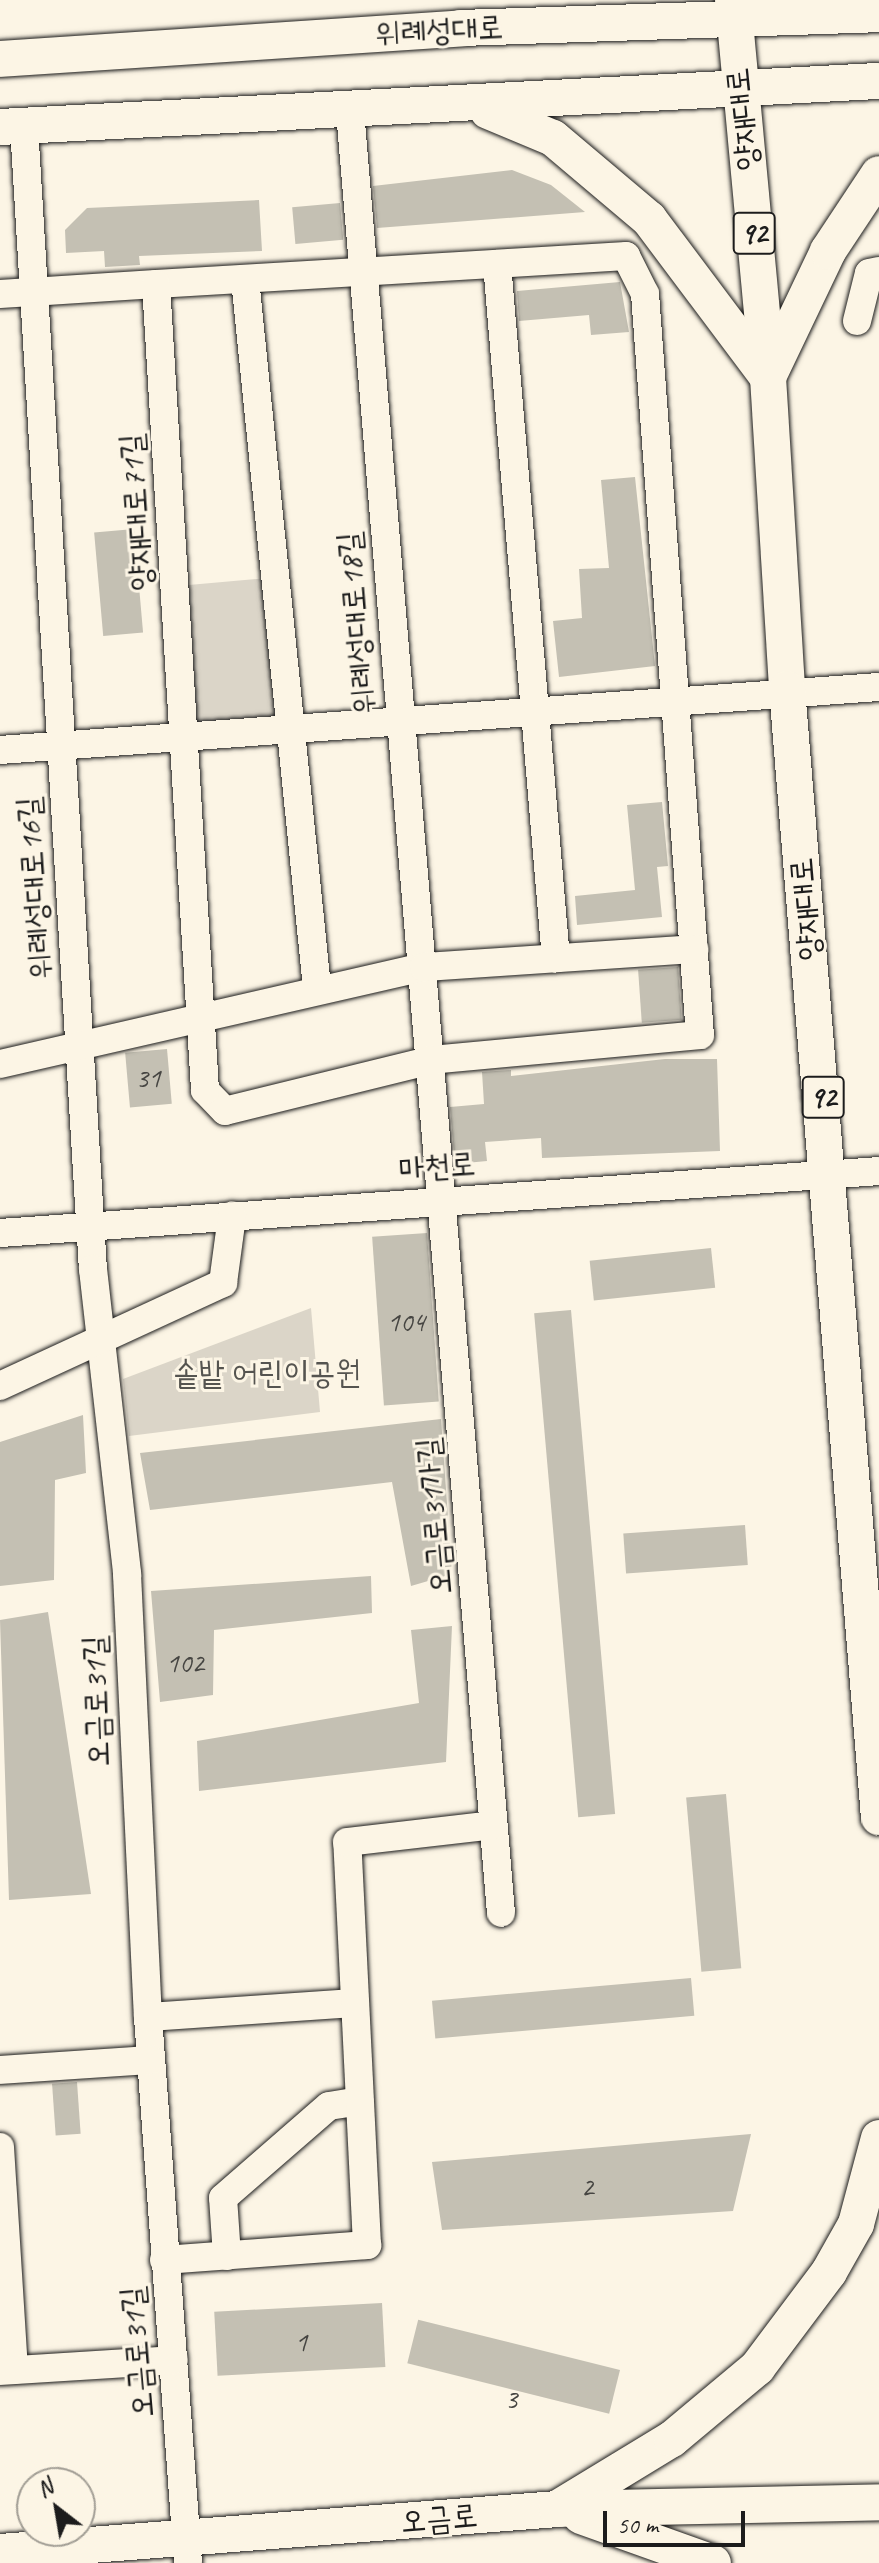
<!DOCTYPE html>
<html>
<head>
<meta charset="utf-8">
<style>
  body { margin:0 }
  #map { position:relative; width:879px; height:2563px; overflow:hidden; background:#fcf5e5; font-family:Caveat,"Poor Story",sans-serif }
  div>[style] { position:absolute }
  .green>* { inset:0; background:#dbd5c8; transform-origin:0 0 }
  .building>* { inset:0; background:#c4c0b3; transform-origin:0 0 }
  .roads { filter:drop-shadow(0 0 2px #1c1c1c) drop-shadow(0 0 2px #1c1c1c) }
  .minor>* { height:28px; margin:-14px; padding:0 14px; transform-origin:14px; border-radius:14px; background:#fcf5e5 }
  .major>* { height:36px; margin:-18px; padding:0 18px; transform-origin:18px; border-radius:18px; background:#fcf5e5 }
  span { translate:-50% -50%; white-space:nowrap; text-align:center; line-height:1.15; -webkit-text-stroke:6px #fcf5e5; paint-order:stroke }
  .number-label { font-size:28px; color:#464542 }
  .number-label span { -webkit-text-stroke-width:0 }
  .shield-label span { padding:2px 6px; background:#fcf5e5; border:2px solid; border-radius:6px; -webkit-text-stroke-width:0 }
  .shield-label { font-size:30px; color:#1c1c1c; font-weight:700 }
  .street-label { font-size:32px; color:#1c1c1c }
  .park-label { font-size:32px; color:#555450 }
  .north { position:absolute; left:16px; top:2467px; width:80px; height:80px; box-sizing:border-box; background:#fcf5e5; border:2px solid #a29e95; border-radius:50%; rotate:329deg; font-size:22px; font-weight:700; line-height:32px; text-align:center; color:#1c1c1c }
  .north::after { content:''; display:block; margin:auto; width:28px; height:36px; background:#1c1c1c; clip-path:polygon(50% 0,100% 100%,50% 72%,0 100%) }
  .scale { position:absolute; left:603px; top:2511px; width:142px; height:36px; box-sizing:border-box; border:4px solid #1c1c1c; border-top:0; padding-left:10px; font-size:24px; line-height:28px; white-space:nowrap; color:#1c1c1c; -webkit-text-stroke:6px #fcf5e5; paint-order:stroke }
</style>
</head>
<body>
<div id="map">
  <div class="green">
    <i style="left:268px;top:578px;width:149px;height:88px;rotate:85deg"></i>
    <i style="clip-path:polygon(311px 1308px,320px 1412px,129px 1436px,123px 1379px)"></i>
  </div>
  <div class="building">
    <i style="clip-path:polygon(512px 170px,551px 185px,585px 212px,377px 228px,373px 186px)"></i>
    <i style="clip-path:polygon(259px 200px,262px 251px,139px 256px,140px 265px,105px 267px,104px 251px,66px 253px,65px 230px,87px 208px)"></i>
    <i style="left:340px;top:203px;width:37px;height:48px;rotate:85deg"></i>
    <i style="clip-path:polygon(620px 282px,629px 332px,591px 335px,589px 315px,519px 321px,517px 291px)"></i>
    <i style="clip-path:polygon(635px 477px,655px 666px,559px 677px,553px 621px,582px 618px,579px 569px,609px 568px,601px 480px)"></i>
    <i style="left:134px;top:529px;width:104px;height:40px;rotate:85deg"></i>
    <i style="clip-path:polygon(662px 802px,668px 866px,657px 867px,662px 917px,577px 925px,575px 896px,635px 890px,627px 805px)"></i>
    <i style="left:678px;top:967px;width:53px;height:40px;rotate:86deg"></i>
    <i style="left:167px;top:1049px;width:55px;height:42px;rotate:85deg"></i>
    <i style="clip-path:polygon(665px 1059px,717px 1059px,720px 1151px,542px 1158px,541px 1138px,485px 1142px,487px 1161px,455px 1164px,450px 1107px,484px 1104px,482px 1072px,511px 1070px,511px 1076px)"></i>
    <i style="left:427px;top:1233px;width:169px;height:55px;rotate:86deg"></i>
    <i style="left:711px;top:1248px;width:40px;height:122px;rotate:84deg"></i>
    <i style="left:571px;top:1310px;width:506px;height:37px;rotate:85deg"></i>
    <i style="clip-path:polygon(83px 1415px,86px 1473px,55px 1480px,54px 1580px,0 1586px,0 1442px)"></i>
    <i style="clip-path:polygon(441px 1419px,452px 1574px,411px 1586px,392px 1482px,150px 1510px,140px 1453px)"></i>
    <i style="left:745px;top:1525px;width:40px;height:122px;rotate:86deg"></i>
    <i style="clip-path:polygon(371px 1576px,372px 1613px,214px 1630px,213px 1695px,160px 1702px,151px 1591px)"></i>
    <i style="clip-path:polygon(48px 1612px,91px 1894px,9px 1900px,0 1620px)"></i>
    <i style="clip-path:polygon(452px 1626px,446px 1762px,199px 1791px,197px 1741px,419px 1703px,411px 1630px)"></i>
    <i style="left:726px;top:1794px;width:175px;height:40px;rotate:85deg"></i>
    <i style="left:691px;top:1978px;width:38px;height:260px;rotate:85deg"></i>
    <i style="left:77px;top:2082px;width:52px;height:25px;rotate:86deg"></i>
    <i style="clip-path:polygon(751px 2134px,733px 2211px,442px 2230px,432px 2162px)"></i>
    <i style="left:382px;top:2303px;width:64px;height:168px;rotate:87deg"></i>
    <i style="left:620px;top:2370px;width:45px;height:208px;rotate:104deg"></i>
  </div>
  <div class="roads">
    <div class="minor">
      <i style="left:350px;top:111px;width:1808px;rotate:85.21deg"></i>
      <i style="left:24px;top:126px;width:1145px;rotate:86.55deg"></i>
      <i style="left:93px;top:1269px;width:307px;rotate:83.6deg"></i>
      <i style="left:127px;top:1574px;width:443px;rotate:87.3deg"></i>
      <i style="left:148px;top:2017px;width:547px;rotate:85.81deg"></i>
      <i style="left:497px;top:264px;width:697px;rotate:85.15deg"></i>
      <i style="left:245px;top:279px;width:713px;rotate:84.2deg"></i>
      <i style="left:0;top:294px;width:156px;rotate:-3.7deg"></i>
      <i style="left:156px;top:284px;width:471px;rotate:-3.4deg"></i>
      <i style="left:626px;top:256px;width:42px;rotate:63.4deg"></i>
      <i style="left:645px;top:294px;width:743px;rotate:85.76deg"></i>
      <i style="left:700px;top:1035px;width:269px;rotate:174.7deg"></i>
      <i style="left:432px;top:1060px;width:213px;rotate:166.2deg"></i>
      <i style="left:225px;top:1111px;width:29px;rotate:-134deg"></i>
      <i style="left:205px;top:1090px;width:807px;rotate:-93.48deg"></i>
      <i style="left:857px;top:321px;width:49px;rotate:-76deg"></i>
      <i style="left:869px;top:273px;width:10px;rotate:-11deg"></i>
      <i style="left:0;top:750px;width:881px;rotate:-4.1deg"></i>
      <i style="left:0;top:1064px;width:435px;rotate:-12.9deg"></i>
      <i style="left:424px;top:967px;width:271px;rotate:-3.8deg"></i>
      <i style="left:0;top:1233px;width:881px;rotate:-4.03deg"></i>
      <i style="left:0;top:1386px;width:246px;rotate:-24.8deg"></i>
      <i style="left:223px;top:1283px;width:68px;rotate:-82.3deg"></i>
      <i style="left:148px;top:2017px;width:207px;rotate:-3.9deg"></i>
      <i style="left:0;top:2070px;width:151px;rotate:-3.8deg"></i>
      <i style="left:0;top:2147px;width:223px;rotate:86.4deg"></i>
      <i style="left:227px;top:2256px;width:58px;rotate:-93.9deg"></i>
      <i style="left:223px;top:2198px;width:140px;rotate:-41deg"></i>
      <i style="left:329px;top:2106px;width:31px;rotate:-9deg"></i>
      <i style="left:164px;top:2260px;width:204px;rotate:-4.2deg"></i>
      <i style="left:367px;top:2245px;width:403px;rotate:-92.8deg"></i>
      <i style="left:347px;top:1842px;width:147px;rotate:-6.6deg"></i>
      <i style="left:0;top:2371px;width:174px;rotate:-3.6deg"></i>
    </div>
    <div class="major">
      <i style="left:733px;top:0;width:379px;rotate:84.7deg"></i>
      <i style="left:768px;top:377px;width:313px;rotate:86.5deg"></i>
      <i style="left:787px;top:689px;width:1132px;rotate:85.34deg"></i>
      <i style="left:0;top:59px;width:462px;rotate:-3.8deg"></i>
      <i style="left:461px;top:28px;width:418px;rotate:-1.9deg"></i>
      <i style="left:488px;top:111px;width:70px;rotate:22.6deg"></i>
      <i style="left:553px;top:138px;width:126px;rotate:40.2deg"></i>
      <i style="left:649px;top:219px;width:196px;rotate:53.1deg"></i>
      <i style="left:0;top:127px;width:880px;rotate:-3deg"></i>
      <i style="left:768px;top:377px;width:140px;rotate:-64.5deg"></i>
      <i style="left:828px;top:251px;width:92px;rotate:-56.5deg"></i>
      <i style="left:560px;top:2507px;width:131px;rotate:-31.3deg"></i>
      <i style="left:672px;top:2439px;width:111px;rotate:-39.9deg"></i>
      <i style="left:757px;top:2368px;width:120px;rotate:-53.1deg"></i>
      <i style="left:829px;top:2272px;width:55px;rotate:-60.6deg"></i>
      <i style="left:856px;top:2224px;width:89px;rotate:-75deg"></i>
      <i style="left:581px;top:2516px;width:140px;rotate:19.6deg"></i>
      <i style="left:0;top:2552px;width:559px;rotate:-4.41deg"></i>
      <i style="left:557px;top:2509px;width:322px;rotate:-1.2deg"></i>
    </div>
  </div>
  <div class="number-label">
    <span style="left:148px;top:1078px">31</span>
    <span style="left:406px;top:1322px">104</span>
    <span style="left:185px;top:1663px">102</span>
    <span style="left:587px;top:2187px">2</span>
    <span style="left:301px;top:2342px">1</span>
    <span style="left:511px;top:2399px">3</span>
  </div>
  <div class="shield-label">
    <span style="left:754px;top:233px">92</span>
    <span style="left:823px;top:1097px">92</span>
  </div>
  <div class="street-label">
    <span style="left:439px;top:31px;rotate:-3deg">위례성대로</span>
    <span style="left:743px;top:119px;rotate:-96deg">양재대로</span>
    <span style="left:137px;top:512px;rotate:-94deg">양재대로71길</span>
    <span style="left:357px;top:623px;rotate:-95deg">위례성대로18길</span>
    <span style="left:35px;top:888px;rotate:-94deg">위례성대로16길</span>
    <span style="left:806px;top:909px;rotate:-95deg">양재대로</span>
    <span style="left:437px;top:1167px;rotate:-4deg">마천로</span>
    <span style="left:435px;top:1516px;rotate:-95deg">오금로31가길</span>
    <span style="left:97px;top:1701px;rotate:-92deg">오금로31길</span>
    <span style="left:138px;top:2352px;rotate:-95deg">오금로31길</span>
    <span style="left:439px;top:2519px;rotate:-5deg">오금로</span>
  </div>
  <div class="park-label">
    <span style="left:267px;top:1373px">솥밭 어린이공원</span>
  </div>
  <div class="north">N</div>
  <div class="scale">50 m</div>
</div>
</body>
</html>
